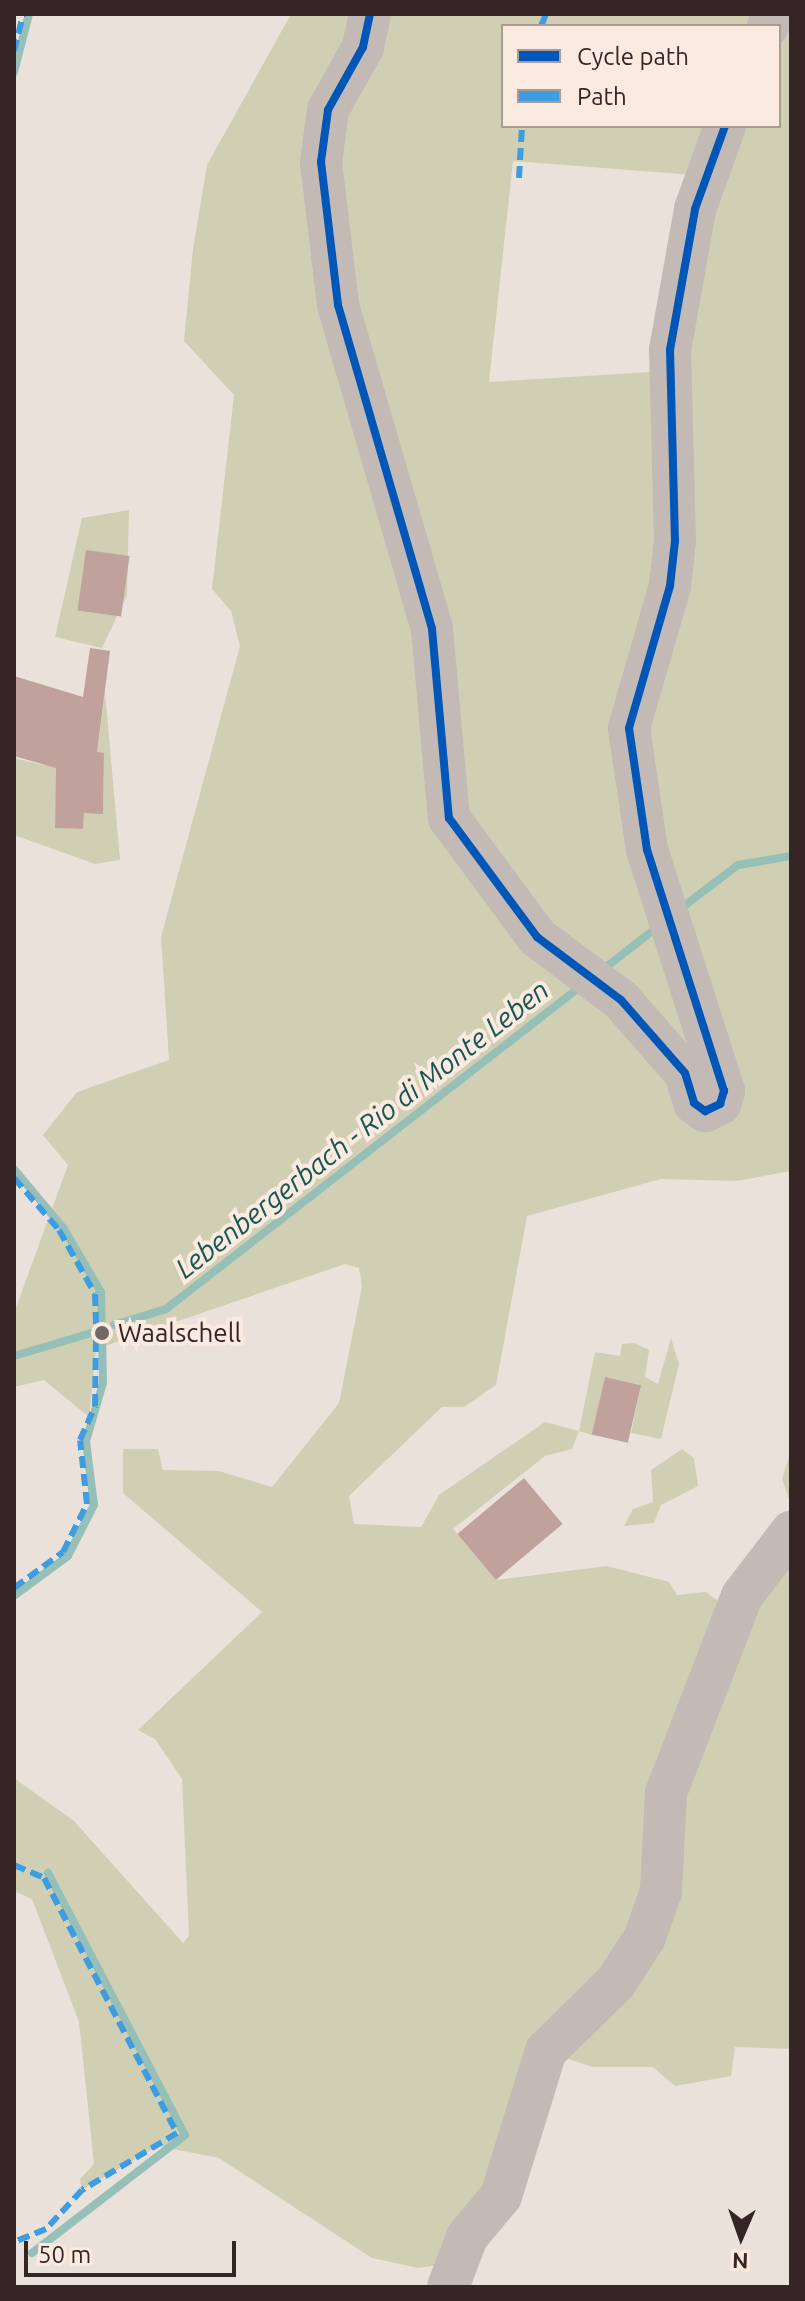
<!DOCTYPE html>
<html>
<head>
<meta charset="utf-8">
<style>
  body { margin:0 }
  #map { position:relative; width:805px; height:2301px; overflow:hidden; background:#ebe1db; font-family:Ubuntu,sans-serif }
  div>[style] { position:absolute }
  .green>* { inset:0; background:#d0cfb4 }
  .stream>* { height:8px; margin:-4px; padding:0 4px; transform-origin:4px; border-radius:4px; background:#96bfb7 }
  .building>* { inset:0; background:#c0a19c; transform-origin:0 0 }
  .minor>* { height:42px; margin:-21px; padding:0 21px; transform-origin:21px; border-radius:21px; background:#c3b9b5 }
  .quiet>* { height:6px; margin-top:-3px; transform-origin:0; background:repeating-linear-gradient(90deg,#3e9ce0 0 12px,transparent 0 18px) }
  .cycleway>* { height:8px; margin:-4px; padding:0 4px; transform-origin:4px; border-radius:4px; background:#0057b8 }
  .dots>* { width:22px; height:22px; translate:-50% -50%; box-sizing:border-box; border:4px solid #faeae0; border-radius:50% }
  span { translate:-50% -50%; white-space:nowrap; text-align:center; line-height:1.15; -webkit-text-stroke:8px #faeae0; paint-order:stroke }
  .poi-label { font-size:26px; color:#332624 }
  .left { translate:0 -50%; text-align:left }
  .water-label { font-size:28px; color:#185650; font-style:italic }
  .frame { position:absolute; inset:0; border:16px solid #332624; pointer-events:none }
  .legend { position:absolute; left:501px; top:24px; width:280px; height:104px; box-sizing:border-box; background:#faeae0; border:2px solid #aa9c95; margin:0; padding:10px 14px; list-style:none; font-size:24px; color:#332624 }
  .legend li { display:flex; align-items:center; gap:16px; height:40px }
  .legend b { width:40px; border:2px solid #aa9c95 }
  .north { position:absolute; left:701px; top:2197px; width:80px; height:80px; -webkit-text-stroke:6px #faeae0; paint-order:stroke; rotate:182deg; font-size:22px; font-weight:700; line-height:32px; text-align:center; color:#332624 }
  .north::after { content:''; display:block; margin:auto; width:28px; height:36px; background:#332624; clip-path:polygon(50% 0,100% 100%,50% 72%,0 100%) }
  .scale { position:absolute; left:24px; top:2241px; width:212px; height:36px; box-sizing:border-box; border:4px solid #332624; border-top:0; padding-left:10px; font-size:24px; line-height:28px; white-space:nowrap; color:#332624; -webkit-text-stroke:6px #faeae0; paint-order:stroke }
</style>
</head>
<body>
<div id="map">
  <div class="green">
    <i style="clip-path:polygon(evenodd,291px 14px,791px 14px,791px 1171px,736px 1181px,661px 1179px,527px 1216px,496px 1385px,464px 1407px,442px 1407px,349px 1496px,354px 1524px,421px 1527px,439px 1495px,545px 1422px,579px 1431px,595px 1352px,620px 1356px,622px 1344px,634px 1343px,649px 1350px,645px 1377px,658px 1384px,671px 1338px,679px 1364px,661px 1439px,631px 1433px,641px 1385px,605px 1377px,592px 1435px,579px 1431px,572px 1449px,545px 1456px,453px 1529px,496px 1580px,607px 1566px,669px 1582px,677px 1595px,706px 1592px,734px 1613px,791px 1532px,791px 2049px,735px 2047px,731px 2076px,675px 2086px,653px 2067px,593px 2067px,546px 2052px,456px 2262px,418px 2268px,372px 2258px,219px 2158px,158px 2146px,82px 2190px,80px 2179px,94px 2164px,79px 2022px,32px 1899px,14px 1891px,14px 1778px,74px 1821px,183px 1943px,189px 1936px,182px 1779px,155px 1739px,138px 1730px,262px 1612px,123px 1493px,123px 1449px,158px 1449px,163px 1470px,219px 1471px,272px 1487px,339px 1403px,362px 1286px,359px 1268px,345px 1264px,96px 1349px,89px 1417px,44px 1380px,14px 1387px,14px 1313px,68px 1165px,43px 1135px,77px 1092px,169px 1060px,161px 937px,240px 646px,231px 611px,212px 589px,234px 395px,184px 341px,193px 249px,207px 165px,291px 14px,503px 26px,779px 26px,779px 126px,503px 126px,503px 26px,291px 14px,513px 161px,706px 176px,667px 371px,489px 382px,513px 161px)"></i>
    <i style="clip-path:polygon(129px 510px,127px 595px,102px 648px,55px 637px,82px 518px)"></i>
    <i style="clip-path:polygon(105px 692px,120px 860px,95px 864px,14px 835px,14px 758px,43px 765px,57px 752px,55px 828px,83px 829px,84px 813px,103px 813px,104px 753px,97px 753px)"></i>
    <i style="clip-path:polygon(682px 1449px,694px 1458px,698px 1486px,661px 1505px,654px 1523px,624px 1526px,633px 1509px,653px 1502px,651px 1470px)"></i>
    <i style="clip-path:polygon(791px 1450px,791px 1505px,782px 1479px)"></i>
  </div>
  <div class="stream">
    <i style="left:14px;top:72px;width:60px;rotate:-75.5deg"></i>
    <i style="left:680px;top:909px;width:73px;rotate:-37.2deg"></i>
    <i style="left:738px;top:865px;width:54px;rotate:-9.6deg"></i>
    <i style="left:601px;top:971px;width:75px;rotate:-37.9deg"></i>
    <i style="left:14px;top:1169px;width:78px;rotate:50.2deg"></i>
    <i style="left:64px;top:1229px;width:73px;rotate:59.6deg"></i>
    <i style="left:101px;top:1292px;width:91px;rotate:88.7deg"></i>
    <i style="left:103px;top:1383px;width:60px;rotate:106.3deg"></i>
    <i style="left:86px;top:1441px;width:64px;rotate:82.9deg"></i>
    <i style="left:94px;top:1505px;width:57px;rotate:117deg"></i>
    <i style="left:68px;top:1556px;width:67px;rotate:143.5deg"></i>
    <i style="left:114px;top:1325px;width:54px;rotate:-17.1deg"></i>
    <i style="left:166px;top:1309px;width:526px;rotate:-37.89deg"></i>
    <i style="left:14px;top:1356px;width:80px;rotate:-16.6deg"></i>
    <i style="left:32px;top:2253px;width:193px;rotate:-37.6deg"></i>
    <i style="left:185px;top:2135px;width:296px;rotate:-117.6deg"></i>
  </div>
  <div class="building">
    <i style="left:86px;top:550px;width:44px;height:61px;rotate:8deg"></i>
    <i style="clip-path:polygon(90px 648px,110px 651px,97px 752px,104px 753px,103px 814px,84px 813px,83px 829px,55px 828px,56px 768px,14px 756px,14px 676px,83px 697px)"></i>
    <i style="left:605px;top:1377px;width:37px;height:59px;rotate:13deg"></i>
    <i style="left:524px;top:1478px;width:60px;height:87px;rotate:50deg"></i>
  </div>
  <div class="minor">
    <i style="left:370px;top:14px;width:34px;rotate:102deg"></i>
    <i style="left:363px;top:47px;width:72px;rotate:119.1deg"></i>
    <i style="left:328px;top:110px;width:52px;rotate:97.7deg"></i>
    <i style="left:321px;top:162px;width:144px;rotate:83.2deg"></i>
    <i style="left:338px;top:305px;width:337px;rotate:73.8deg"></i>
    <i style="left:432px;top:629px;width:190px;rotate:84.9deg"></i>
    <i style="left:449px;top:818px;width:148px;rotate:53.5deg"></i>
    <i style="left:537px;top:937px;width:105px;rotate:36.9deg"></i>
    <i style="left:621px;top:1000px;width:97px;rotate:48.8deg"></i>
    <i style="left:685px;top:1073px;width:31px;rotate:73deg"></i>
    <i style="left:694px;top:1103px;width:14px;rotate:36deg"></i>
    <i style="left:705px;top:1111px;width:17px;rotate:-25deg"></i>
    <i style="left:720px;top:1104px;width:14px;rotate:-73deg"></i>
    <i style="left:724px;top:1091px;width:253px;rotate:-107.7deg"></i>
    <i style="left:647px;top:850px;width:123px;rotate:-98.4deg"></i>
    <i style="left:629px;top:728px;width:148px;rotate:-73.9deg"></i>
    <i style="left:670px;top:586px;width:45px;rotate:-83.7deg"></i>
    <i style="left:675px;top:541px;width:191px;rotate:-91.5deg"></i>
    <i style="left:670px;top:350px;width:143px;rotate:-79.9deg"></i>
    <i style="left:695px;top:209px;width:88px;rotate:-70.1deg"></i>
    <i style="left:768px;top:26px;width:13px;rotate:-72deg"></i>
    <i style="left:448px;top:2287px;width:53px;rotate:-69.2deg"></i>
    <i style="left:467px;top:2237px;width:53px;rotate:-50.3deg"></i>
    <i style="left:501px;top:2196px;width:152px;rotate:-72.8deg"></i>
    <i style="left:546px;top:2051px;width:98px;rotate:-44.6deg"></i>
    <i style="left:616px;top:1982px;width:54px;rotate:-57.2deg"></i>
    <i style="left:645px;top:1937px;width:49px;rotate:-70.8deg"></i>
    <i style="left:661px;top:1891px;width:98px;rotate:-87.1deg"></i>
    <i style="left:666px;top:1793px;width:211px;rotate:-68.9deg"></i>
    <i style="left:742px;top:1596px;width:81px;rotate:-52.6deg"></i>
  </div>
  <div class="quiet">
    <i style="left:541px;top:26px;width:13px;rotate:-67deg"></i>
    <i style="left:14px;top:51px;width:38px;rotate:-76deg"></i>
    <i style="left:519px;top:178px;width:52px;rotate:-86.7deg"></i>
    <i style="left:14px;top:1178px;width:69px;rotate:49.1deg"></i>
    <i style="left:59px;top:1230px;width:73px;rotate:60.6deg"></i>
    <i style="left:95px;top:1294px;width:32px;rotate:88deg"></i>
    <i style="left:14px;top:1588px;width:61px;rotate:-36.3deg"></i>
    <i style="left:63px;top:1552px;width:54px;rotate:-63.4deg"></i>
    <i style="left:87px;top:1504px;width:64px;rotate:-96.2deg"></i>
    <i style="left:80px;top:1440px;width:37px;rotate:-66deg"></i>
    <i style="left:95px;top:1406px;width:70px;rotate:-89.2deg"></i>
    <i style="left:14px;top:1865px;width:33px;rotate:23deg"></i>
    <i style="left:44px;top:1878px;width:288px;rotate:62.5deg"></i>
    <i style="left:177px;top:2133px;width:111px;rotate:149deg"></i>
    <i style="left:82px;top:2190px;width:53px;rotate:132.7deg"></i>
    <i style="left:46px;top:2229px;width:35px;rotate:158deg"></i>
  </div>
  <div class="cycleway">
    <i style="left:370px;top:14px;width:34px;rotate:102deg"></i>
    <i style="left:363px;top:47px;width:72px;rotate:119.1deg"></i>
    <i style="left:328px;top:110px;width:52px;rotate:97.7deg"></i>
    <i style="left:321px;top:162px;width:144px;rotate:83.2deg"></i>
    <i style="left:338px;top:305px;width:337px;rotate:73.8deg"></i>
    <i style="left:432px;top:629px;width:190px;rotate:84.9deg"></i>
    <i style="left:449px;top:818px;width:148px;rotate:53.5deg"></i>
    <i style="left:537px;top:937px;width:105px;rotate:36.9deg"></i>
    <i style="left:621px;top:1000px;width:97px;rotate:48.8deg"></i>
    <i style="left:685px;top:1073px;width:31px;rotate:73deg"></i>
    <i style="left:694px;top:1103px;width:14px;rotate:36deg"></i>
    <i style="left:705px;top:1111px;width:17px;rotate:-25deg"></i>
    <i style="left:720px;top:1104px;width:14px;rotate:-73deg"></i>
    <i style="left:724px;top:1091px;width:253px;rotate:-107.7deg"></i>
    <i style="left:647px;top:850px;width:123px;rotate:-98.4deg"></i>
    <i style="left:629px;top:728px;width:148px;rotate:-73.9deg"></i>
    <i style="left:670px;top:586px;width:45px;rotate:-83.7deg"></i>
    <i style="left:675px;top:541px;width:191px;rotate:-91.5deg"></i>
    <i style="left:670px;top:350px;width:143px;rotate:-79.9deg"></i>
    <i style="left:695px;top:209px;width:88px;rotate:-70.1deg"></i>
  </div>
  <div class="dots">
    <i style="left:102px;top:1333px;background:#736764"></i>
  </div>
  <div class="poi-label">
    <span class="left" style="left:118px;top:1333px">Waalschell</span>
  </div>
  <div class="water-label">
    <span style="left:362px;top:1129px;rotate:-38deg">Lebenbergerbach - Rio di Monte Leben</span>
  </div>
  <div class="frame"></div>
  <ul class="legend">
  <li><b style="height:10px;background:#0057b8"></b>Cycle path</li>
  <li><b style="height:10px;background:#3e9ce0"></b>Path</li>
  </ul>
  <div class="north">N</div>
  <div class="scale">50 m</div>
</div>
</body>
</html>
